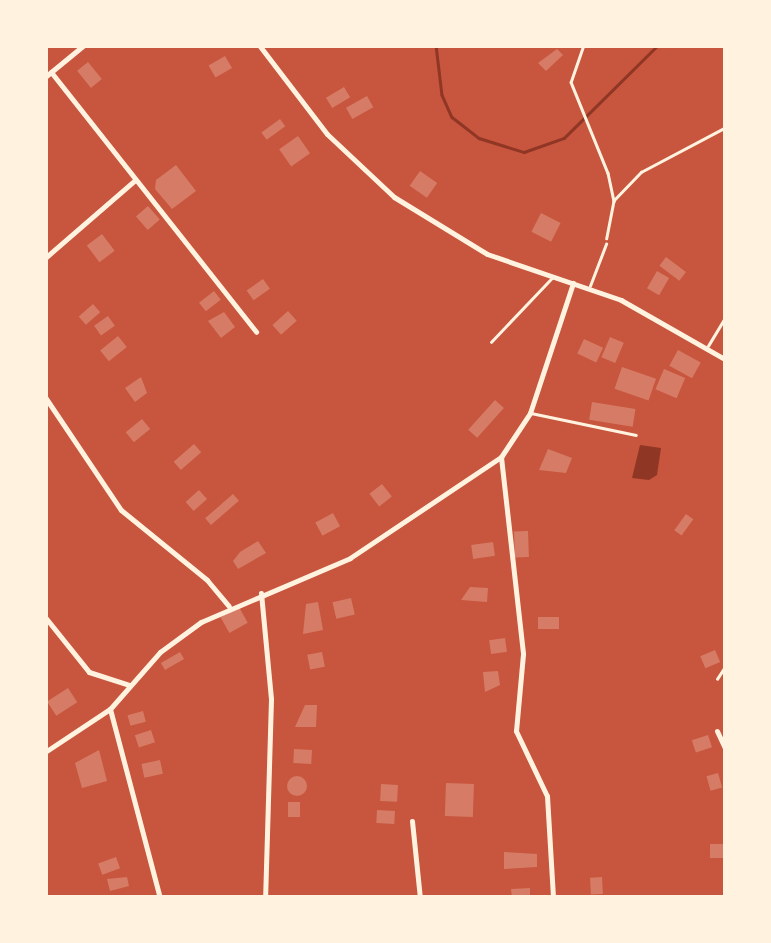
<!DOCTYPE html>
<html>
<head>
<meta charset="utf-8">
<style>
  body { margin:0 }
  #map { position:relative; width:771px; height:943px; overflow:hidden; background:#c8553d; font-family:Montserrat,sans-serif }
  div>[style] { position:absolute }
  .water>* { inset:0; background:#8f3625 }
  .stream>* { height:2.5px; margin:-1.25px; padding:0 1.25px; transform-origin:1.25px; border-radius:1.25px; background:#8f3625 }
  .building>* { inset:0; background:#d67c66; transform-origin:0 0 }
  .round { border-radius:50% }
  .path>* { height:2.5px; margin:-1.25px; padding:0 1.25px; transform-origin:1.25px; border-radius:1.25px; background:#fff3e0 }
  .service>* { height:2.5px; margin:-1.25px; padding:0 1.25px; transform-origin:1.25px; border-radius:1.25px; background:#fff3e0 }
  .minor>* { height:5px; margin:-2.5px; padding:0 2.5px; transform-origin:2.5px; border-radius:2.5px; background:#fff3e0 }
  span { translate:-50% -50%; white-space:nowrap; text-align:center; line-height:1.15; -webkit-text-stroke:8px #fff3e0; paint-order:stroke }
  .frame { position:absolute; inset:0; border:48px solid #fff3e0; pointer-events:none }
</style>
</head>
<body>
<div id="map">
  <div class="water">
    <i style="clip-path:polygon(640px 445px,661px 448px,657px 475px,649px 480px,632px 478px)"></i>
  </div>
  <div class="stream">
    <i style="left:436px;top:45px;width:50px;rotate:83.2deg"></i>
    <i style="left:442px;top:95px;width:24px;rotate:66deg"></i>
    <i style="left:452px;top:117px;width:34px;rotate:38deg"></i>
    <i style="left:479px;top:138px;width:47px;rotate:17.3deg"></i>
    <i style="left:524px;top:152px;width:42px;rotate:-19.3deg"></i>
    <i style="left:564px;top:138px;width:132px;rotate:-44.7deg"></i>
  </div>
  <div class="building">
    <i style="clip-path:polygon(557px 49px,563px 55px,546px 71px,538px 63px)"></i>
    <i style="left:225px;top:56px;width:14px;height:19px;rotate:60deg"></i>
    <i style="left:88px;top:62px;width:22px;height:14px;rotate:51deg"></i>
    <i style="left:344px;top:87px;width:12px;height:21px;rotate:59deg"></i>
    <i style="left:367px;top:96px;width:13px;height:24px;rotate:61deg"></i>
    <i style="left:280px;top:119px;width:9px;height:23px;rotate:54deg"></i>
    <i style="left:298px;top:136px;width:21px;height:23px;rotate:55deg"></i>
    <i style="clip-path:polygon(176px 165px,196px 191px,172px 209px,155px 189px,156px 180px)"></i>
    <i style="left:420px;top:171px;width:21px;height:18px;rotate:35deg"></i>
    <i style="left:148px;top:206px;width:18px;height:16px;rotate:49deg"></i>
    <i style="left:541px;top:213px;width:22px;height:21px;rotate:27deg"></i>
    <i style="left:102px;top:234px;width:21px;height:19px;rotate:53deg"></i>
    <i style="left:666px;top:257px;width:25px;height:11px;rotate:37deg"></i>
    <i style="left:657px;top:271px;width:14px;height:20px;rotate:30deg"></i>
    <i style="left:263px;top:279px;width:12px;height:20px;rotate:55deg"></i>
    <i style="left:214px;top:291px;width:11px;height:19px;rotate:52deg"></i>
    <i style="left:93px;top:304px;width:11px;height:19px;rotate:49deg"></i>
    <i style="left:288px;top:311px;width:13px;height:21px;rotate:48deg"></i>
    <i style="clip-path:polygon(224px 312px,235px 327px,221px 338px,208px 321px)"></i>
    <i style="left:108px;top:316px;width:12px;height:17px;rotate:55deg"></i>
    <i style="left:118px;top:336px;width:14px;height:23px;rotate:51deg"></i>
    <i style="left:610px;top:337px;width:15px;height:22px;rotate:23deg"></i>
    <i style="left:584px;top:339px;width:21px;height:16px;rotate:25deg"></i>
    <i style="left:678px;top:350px;width:26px;height:18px;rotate:29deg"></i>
    <i style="left:622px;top:367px;width:36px;height:23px;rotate:19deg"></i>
    <i style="left:664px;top:369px;width:23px;height:22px;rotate:23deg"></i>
    <i style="clip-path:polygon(141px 377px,147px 393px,135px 402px,125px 388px)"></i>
    <i style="left:495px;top:400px;width:12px;height:40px;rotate:42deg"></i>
    <i style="left:592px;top:402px;width:44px;height:18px;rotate:9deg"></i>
    <i style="left:142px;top:419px;width:13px;height:21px;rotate:51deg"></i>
    <i style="left:194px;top:444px;width:11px;height:27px;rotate:49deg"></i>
    <i style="clip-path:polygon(548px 449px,572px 458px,566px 473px,539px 470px)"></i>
    <i style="left:382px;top:484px;width:16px;height:16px;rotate:52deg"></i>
    <i style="left:199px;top:490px;width:12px;height:18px;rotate:48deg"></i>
    <i style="left:233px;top:494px;width:9px;height:37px;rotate:49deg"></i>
    <i style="left:333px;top:513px;width:15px;height:20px;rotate:62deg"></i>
    <i style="left:686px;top:514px;width:9px;height:20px;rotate:36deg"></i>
    <i style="left:528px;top:531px;width:26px;height:14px;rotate:88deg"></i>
    <i style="clip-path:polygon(258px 541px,266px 553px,238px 569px,233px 561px,240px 552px)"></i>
    <i style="left:493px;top:542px;width:14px;height:22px;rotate:82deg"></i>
    <i style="clip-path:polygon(470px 587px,488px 588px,487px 602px,461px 600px)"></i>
    <i style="left:351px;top:598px;width:17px;height:19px;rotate:77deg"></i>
    <i style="clip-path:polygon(318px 602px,323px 630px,303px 634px,306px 604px)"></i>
    <i style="left:239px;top:607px;width:18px;height:21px;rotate:61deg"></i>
    <i style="left:538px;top:617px;width:21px;height:12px"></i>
    <i style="left:505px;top:638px;width:14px;height:16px;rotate:82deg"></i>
    <i style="left:715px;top:650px;width:13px;height:16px;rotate:67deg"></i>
    <i style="left:180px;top:652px;width:8px;height:22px;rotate:60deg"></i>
    <i style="left:322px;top:652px;width:15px;height:15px;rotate:79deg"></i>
    <i style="clip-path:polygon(498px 671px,500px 685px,485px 692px,483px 672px)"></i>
    <i style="left:68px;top:688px;width:17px;height:25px;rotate:57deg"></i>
    <i style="clip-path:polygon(305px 705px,317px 705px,316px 727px,295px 727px)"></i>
    <i style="left:143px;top:711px;width:11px;height:16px;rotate:75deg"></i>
    <i style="left:151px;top:730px;width:13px;height:17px;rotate:72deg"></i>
    <i style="left:708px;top:735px;width:13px;height:17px;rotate:72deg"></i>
    <i style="left:294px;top:749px;width:18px;height:14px;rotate:3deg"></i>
    <i style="clip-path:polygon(99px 750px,107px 781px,82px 788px,75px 763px)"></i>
    <i style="left:160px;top:760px;width:14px;height:19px;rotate:78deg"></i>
    <i style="left:718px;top:773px;width:15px;height:12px;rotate:74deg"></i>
    <i class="round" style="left:287px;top:776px;width:20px;height:20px"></i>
    <i style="left:446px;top:783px;width:28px;height:33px;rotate:2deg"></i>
    <i style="left:381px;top:784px;width:17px;height:17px;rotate:3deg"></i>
    <i style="left:288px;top:802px;width:12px;height:15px"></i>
    <i style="left:377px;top:810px;width:18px;height:13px;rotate:3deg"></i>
    <i style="left:710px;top:844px;width:16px;height:14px"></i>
    <i style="clip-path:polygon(504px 852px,537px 854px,537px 867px,504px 869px)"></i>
    <i style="left:116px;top:857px;width:12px;height:19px;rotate:70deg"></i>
    <i style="clip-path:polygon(127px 877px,129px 886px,110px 891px,107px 879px)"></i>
    <i style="left:602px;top:877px;width:17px;height:12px;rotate:87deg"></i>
    <i style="clip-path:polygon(530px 888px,530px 898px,512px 898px,511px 889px)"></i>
  </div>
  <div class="path">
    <i style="left:584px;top:45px;width:39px;rotate:109deg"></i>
    <i style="left:571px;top:82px;width:98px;rotate:67.9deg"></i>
    <i style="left:608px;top:173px;width:29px;rotate:78deg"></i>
    <i style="left:614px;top:201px;width:38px;rotate:101deg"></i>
    <i style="left:614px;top:200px;width:39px;rotate:-46deg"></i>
    <i style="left:641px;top:172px;width:96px;rotate:-27.9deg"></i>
  </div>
  <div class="service">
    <i style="left:590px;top:286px;width:45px;rotate:-69.1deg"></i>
    <i style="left:491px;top:342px;width:88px;rotate:-46.4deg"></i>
    <i style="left:708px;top:346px;width:35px;rotate:-59deg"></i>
    <i style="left:531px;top:413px;width:107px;rotate:11.8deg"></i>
    <i style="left:717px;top:679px;width:17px;rotate:-57deg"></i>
  </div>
  <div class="minor">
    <i style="left:259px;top:45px;width:112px;rotate:52.6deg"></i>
    <i style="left:327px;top:134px;width:92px;rotate:43.2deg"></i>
    <i style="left:394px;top:197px;width:109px;rotate:31.5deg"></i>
    <i style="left:487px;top:254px;width:142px;rotate:18.9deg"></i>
    <i style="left:621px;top:300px;width:121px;rotate:29.7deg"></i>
    <i style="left:51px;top:72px;width:331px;rotate:51.7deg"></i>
    <i style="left:45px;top:77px;width:50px;rotate:-39.4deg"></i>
    <i style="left:45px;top:258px;width:119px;rotate:-40.9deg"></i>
    <i style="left:45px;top:397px;width:136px;rotate:56.1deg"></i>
    <i style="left:121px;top:510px;width:111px;rotate:39.1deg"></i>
    <i style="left:207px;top:580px;width:34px;rotate:50deg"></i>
    <i style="left:501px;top:457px;width:198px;rotate:83.6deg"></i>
    <i style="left:523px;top:654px;width:77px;rotate:95.2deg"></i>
    <i style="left:516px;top:731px;width:72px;rotate:64.5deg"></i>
    <i style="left:547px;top:796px;width:102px;rotate:86.6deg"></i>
    <i style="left:261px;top:593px;width:106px;rotate:84.6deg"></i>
    <i style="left:271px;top:699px;width:199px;rotate:91.7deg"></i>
    <i style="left:45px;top:617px;width:70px;rotate:51.3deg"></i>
    <i style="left:89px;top:672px;width:42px;rotate:18deg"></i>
    <i style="left:110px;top:709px;width:196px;rotate:75.2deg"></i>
    <i style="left:717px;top:731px;width:21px;rotate:65deg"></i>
    <i style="left:45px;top:752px;width:78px;rotate:-33.5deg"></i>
    <i style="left:110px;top:709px;width:76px;rotate:-48.7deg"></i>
    <i style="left:160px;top:652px;width:51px;rotate:-36.2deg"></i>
    <i style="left:201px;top:622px;width:162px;rotate:-23.2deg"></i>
    <i style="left:350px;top:558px;width:182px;rotate:-33.8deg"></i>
    <i style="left:501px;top:457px;width:53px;rotate:-56.6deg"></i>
    <i style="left:530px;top:413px;width:137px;rotate:-71.7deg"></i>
    <i style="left:412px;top:821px;width:77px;rotate:84.1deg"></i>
  </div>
  <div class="frame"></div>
</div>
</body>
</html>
